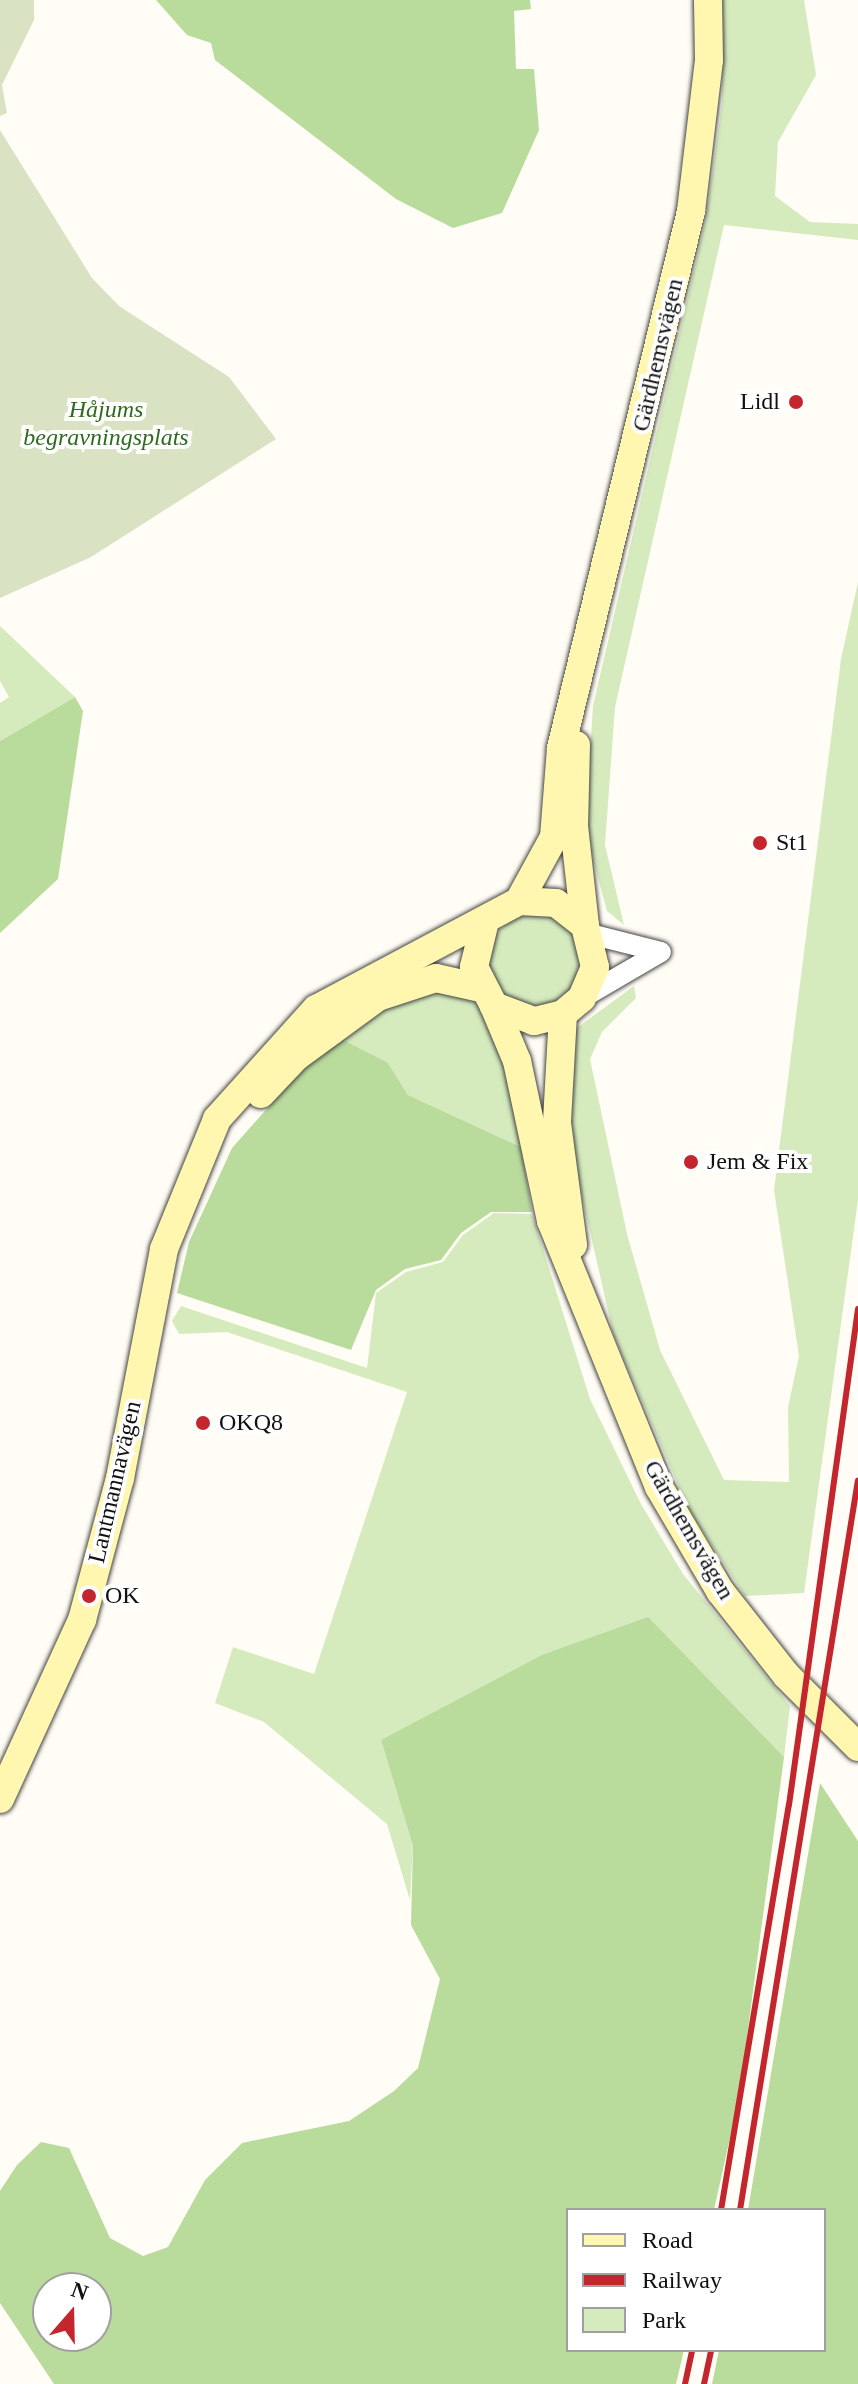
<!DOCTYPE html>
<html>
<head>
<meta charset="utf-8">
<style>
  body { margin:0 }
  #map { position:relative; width:858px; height:2384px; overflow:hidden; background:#fffdf5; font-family:Georgia,serif }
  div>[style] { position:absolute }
  .green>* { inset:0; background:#d5ebbd }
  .round { border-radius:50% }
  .forest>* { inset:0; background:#b9dc9c }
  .cemetery>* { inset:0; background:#d9e3c4 }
  .roads { filter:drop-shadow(0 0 2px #444) drop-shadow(0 0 2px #444) }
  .street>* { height:20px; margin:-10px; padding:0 10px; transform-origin:10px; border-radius:10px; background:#fff }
  .secondary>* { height:28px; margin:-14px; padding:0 14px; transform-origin:14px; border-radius:14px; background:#fff6b0 }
  .rail>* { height:6px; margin:-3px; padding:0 3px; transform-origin:3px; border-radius:3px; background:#c4262e }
  .dots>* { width:22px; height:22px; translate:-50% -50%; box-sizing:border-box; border:4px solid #fff; border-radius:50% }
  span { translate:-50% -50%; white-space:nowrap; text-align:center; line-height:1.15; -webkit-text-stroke:8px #fff; paint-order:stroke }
  .street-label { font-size:24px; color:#111 }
  .poi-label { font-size:24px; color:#111 }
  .right { translate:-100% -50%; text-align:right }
  .left { translate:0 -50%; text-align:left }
  .park-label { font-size:24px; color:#2f6b1f; font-style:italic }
  .legend { position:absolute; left:566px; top:2208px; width:260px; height:144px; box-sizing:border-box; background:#fff; border:2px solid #a0a0a0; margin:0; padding:10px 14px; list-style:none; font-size:24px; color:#111 }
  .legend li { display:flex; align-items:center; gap:16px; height:40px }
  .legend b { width:40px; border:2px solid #a0a0a0 }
  .north { position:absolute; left:32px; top:2272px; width:80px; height:80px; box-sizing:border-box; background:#fff; border:2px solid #a0a0a0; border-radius:50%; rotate:20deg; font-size:22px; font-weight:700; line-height:32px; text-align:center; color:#111 }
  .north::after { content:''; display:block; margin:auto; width:28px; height:36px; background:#c4262e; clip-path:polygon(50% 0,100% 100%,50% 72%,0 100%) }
</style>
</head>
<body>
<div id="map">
  <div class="green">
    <i style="clip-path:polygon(723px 0,804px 0,816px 75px,778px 142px,775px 196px,810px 222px,858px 224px,858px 240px,724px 225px,615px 707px,605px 845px,624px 925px,607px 911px,591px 852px,586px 812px,593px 706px,706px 219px,722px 104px)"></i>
    <i style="clip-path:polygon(858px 582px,858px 1200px,804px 1593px,745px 1596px,688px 1508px,613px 1333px,576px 1170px,566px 1066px,574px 1030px,634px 986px,636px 998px,602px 1032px,590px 1059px,627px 1234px,660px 1350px,724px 1480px,789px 1482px,788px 1407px,799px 1356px,774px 1190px,841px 659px)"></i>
    <i style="clip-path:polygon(0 626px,75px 697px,0 741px,0 703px,9px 697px,0 681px)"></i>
    <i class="round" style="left:489px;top:913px;width:94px;height:94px"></i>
    <i style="clip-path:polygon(418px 989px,468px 997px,480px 1007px,502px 1053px,521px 1147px,408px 1095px,388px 1063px,320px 1049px,357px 1015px)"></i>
    <i style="clip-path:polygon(494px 1213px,532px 1214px,590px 1399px,641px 1504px,683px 1574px,790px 1706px,784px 1757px,648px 1618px,381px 1740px,413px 1846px,410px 1900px,387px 1824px,264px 1722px,215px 1703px,233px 1647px,314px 1674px,407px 1392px,227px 1332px,179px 1334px,172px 1321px,181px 1306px,367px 1368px,376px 1293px,406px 1272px,443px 1262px,463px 1235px)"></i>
  </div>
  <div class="forest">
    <i style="clip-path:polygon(156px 0,530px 0,531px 9px,514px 11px,516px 69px,534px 69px,539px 130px,502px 213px,453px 228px,396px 199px,215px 60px,211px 43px,187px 35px)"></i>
    <i style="clip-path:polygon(75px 697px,83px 711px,58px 879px,0 933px,0 741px)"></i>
    <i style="clip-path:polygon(343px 1040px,388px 1063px,408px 1095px,521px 1147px,532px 1212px,491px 1212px,461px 1233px,441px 1260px,405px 1269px,376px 1290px,351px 1350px,177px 1293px,189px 1242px,232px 1148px,320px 1049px)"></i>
    <i style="clip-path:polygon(evenodd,648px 1617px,784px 1757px,739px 2097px,714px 2210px,568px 2210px,568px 2350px,684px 2350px,676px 2384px,54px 2384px,0 2303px,0 2191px,17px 2165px,41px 2142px,69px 2148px,110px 2238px,143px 2256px,168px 2247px,205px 2180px,242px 2143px,349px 2121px,394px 2091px,418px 2068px,440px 1979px,411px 1925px,413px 1846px,381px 1740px,542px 1655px,648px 1617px,48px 2288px,96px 2288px,96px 2336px,48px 2336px,48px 2288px)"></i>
    <i style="clip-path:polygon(820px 1783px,858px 1841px,858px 2384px,712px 2384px,719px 2350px,824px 2350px,824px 2210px,748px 2210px)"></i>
  </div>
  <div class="cemetery">
    <i style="clip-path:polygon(0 0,34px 0,34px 20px,2px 85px,7px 113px,0 116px)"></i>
    <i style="clip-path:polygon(0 130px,92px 278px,119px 306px,229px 377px,276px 439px,91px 557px,0 598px)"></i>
  </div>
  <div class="roads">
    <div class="street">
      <i style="left:590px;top:934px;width:73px;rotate:14.2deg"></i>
      <i style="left:582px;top:998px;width:91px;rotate:-30.2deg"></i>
    </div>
    <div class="secondary">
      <i style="left:576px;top:745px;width:81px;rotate:91.4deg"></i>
      <i style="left:574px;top:826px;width:101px;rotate:83.7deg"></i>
      <i style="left:519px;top:901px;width:73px;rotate:-61.3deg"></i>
      <i style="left:554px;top:837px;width:89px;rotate:-85.5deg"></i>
      <i style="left:561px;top:748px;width:553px;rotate:-76.39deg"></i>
      <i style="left:691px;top:211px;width:152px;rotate:-83.2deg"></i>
      <i style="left:709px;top:60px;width:60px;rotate:-91deg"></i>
      <i style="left:494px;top:1006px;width:60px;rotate:67.3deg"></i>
      <i style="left:517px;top:1061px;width:164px;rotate:78deg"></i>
      <i style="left:551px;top:1221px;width:287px;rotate:67.9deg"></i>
      <i style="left:659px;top:1487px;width:121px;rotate:59.6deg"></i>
      <i style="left:720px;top:1591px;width:107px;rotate:51.8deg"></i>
      <i style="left:786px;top:1675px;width:102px;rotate:45deg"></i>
      <i style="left:563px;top:1014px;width:109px;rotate:93.2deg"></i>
      <i style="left:557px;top:1123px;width:123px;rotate:82.5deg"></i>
      <i style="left:261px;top:1094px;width:51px;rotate:-46.6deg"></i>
      <i style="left:296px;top:1057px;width:102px;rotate:-36.2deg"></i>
      <i style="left:378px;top:997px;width:61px;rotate:-18.1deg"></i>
      <i style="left:436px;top:978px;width:45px;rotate:12.8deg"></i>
      <i style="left:0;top:1799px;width:197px;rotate:-65.4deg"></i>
      <i style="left:82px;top:1620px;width:147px;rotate:-75deg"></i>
      <i style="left:120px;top:1478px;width:233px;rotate:-79.1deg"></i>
      <i style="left:164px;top:1249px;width:140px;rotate:-67.8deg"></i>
      <i style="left:217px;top:1119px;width:148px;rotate:-48deg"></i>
      <i style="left:316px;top:1009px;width:230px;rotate:-28deg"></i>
      <i style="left:519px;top:901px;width:37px;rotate:3deg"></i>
      <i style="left:556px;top:903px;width:37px;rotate:38deg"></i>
      <i style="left:585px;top:926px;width:42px;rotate:76.3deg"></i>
      <i style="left:595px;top:967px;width:34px;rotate:113deg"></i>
      <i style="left:582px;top:998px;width:25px;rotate:140deg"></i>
      <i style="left:563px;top:1014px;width:30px;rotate:166deg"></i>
      <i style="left:534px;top:1021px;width:43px;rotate:-159.4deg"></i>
      <i style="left:494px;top:1006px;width:44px;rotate:-117.1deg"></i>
      <i style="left:474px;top:967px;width:43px;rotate:-76.6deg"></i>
    </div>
  </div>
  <div class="rail">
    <i style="left:721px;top:2210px;width:411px;rotate:-80.5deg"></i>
    <i style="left:789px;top:1805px;width:501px;rotate:-82.08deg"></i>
    <i style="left:740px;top:2210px;width:739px;rotate:-80.82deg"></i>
    <i style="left:685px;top:2384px;width:35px;rotate:-78deg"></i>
    <i style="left:704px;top:2384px;width:35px;rotate:-78deg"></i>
  </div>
  <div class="dots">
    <i style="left:796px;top:402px;background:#c4262e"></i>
    <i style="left:760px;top:843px;background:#c4262e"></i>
    <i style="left:691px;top:1162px;background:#c4262e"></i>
    <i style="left:203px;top:1423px;background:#c4262e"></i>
    <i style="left:89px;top:1596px;background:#c4262e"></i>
  </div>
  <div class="street-label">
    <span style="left:658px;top:355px;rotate:-77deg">Gärdhemsvägen</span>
    <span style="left:115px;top:1482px;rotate:-77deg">Lantmannavägen</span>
    <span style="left:689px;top:1530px;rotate:60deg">Gärdhemsvägen</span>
  </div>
  <div class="poi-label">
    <span class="right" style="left:780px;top:402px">Lidl</span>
    <span class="left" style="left:776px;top:843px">St1</span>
    <span class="left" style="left:707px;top:1162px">Jem &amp; Fix</span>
    <span class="left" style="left:219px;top:1423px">OKQ8</span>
    <span class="left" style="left:105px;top:1596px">OK</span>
  </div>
  <div class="park-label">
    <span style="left:106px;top:424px">Håjums<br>begravningsplats</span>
  </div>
  <ul class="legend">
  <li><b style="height:10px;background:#fff6b0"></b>Road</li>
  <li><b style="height:10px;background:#c4262e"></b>Railway</li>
  <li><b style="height:22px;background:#d5ebbd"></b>Park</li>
  </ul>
  <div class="north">N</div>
</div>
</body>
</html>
